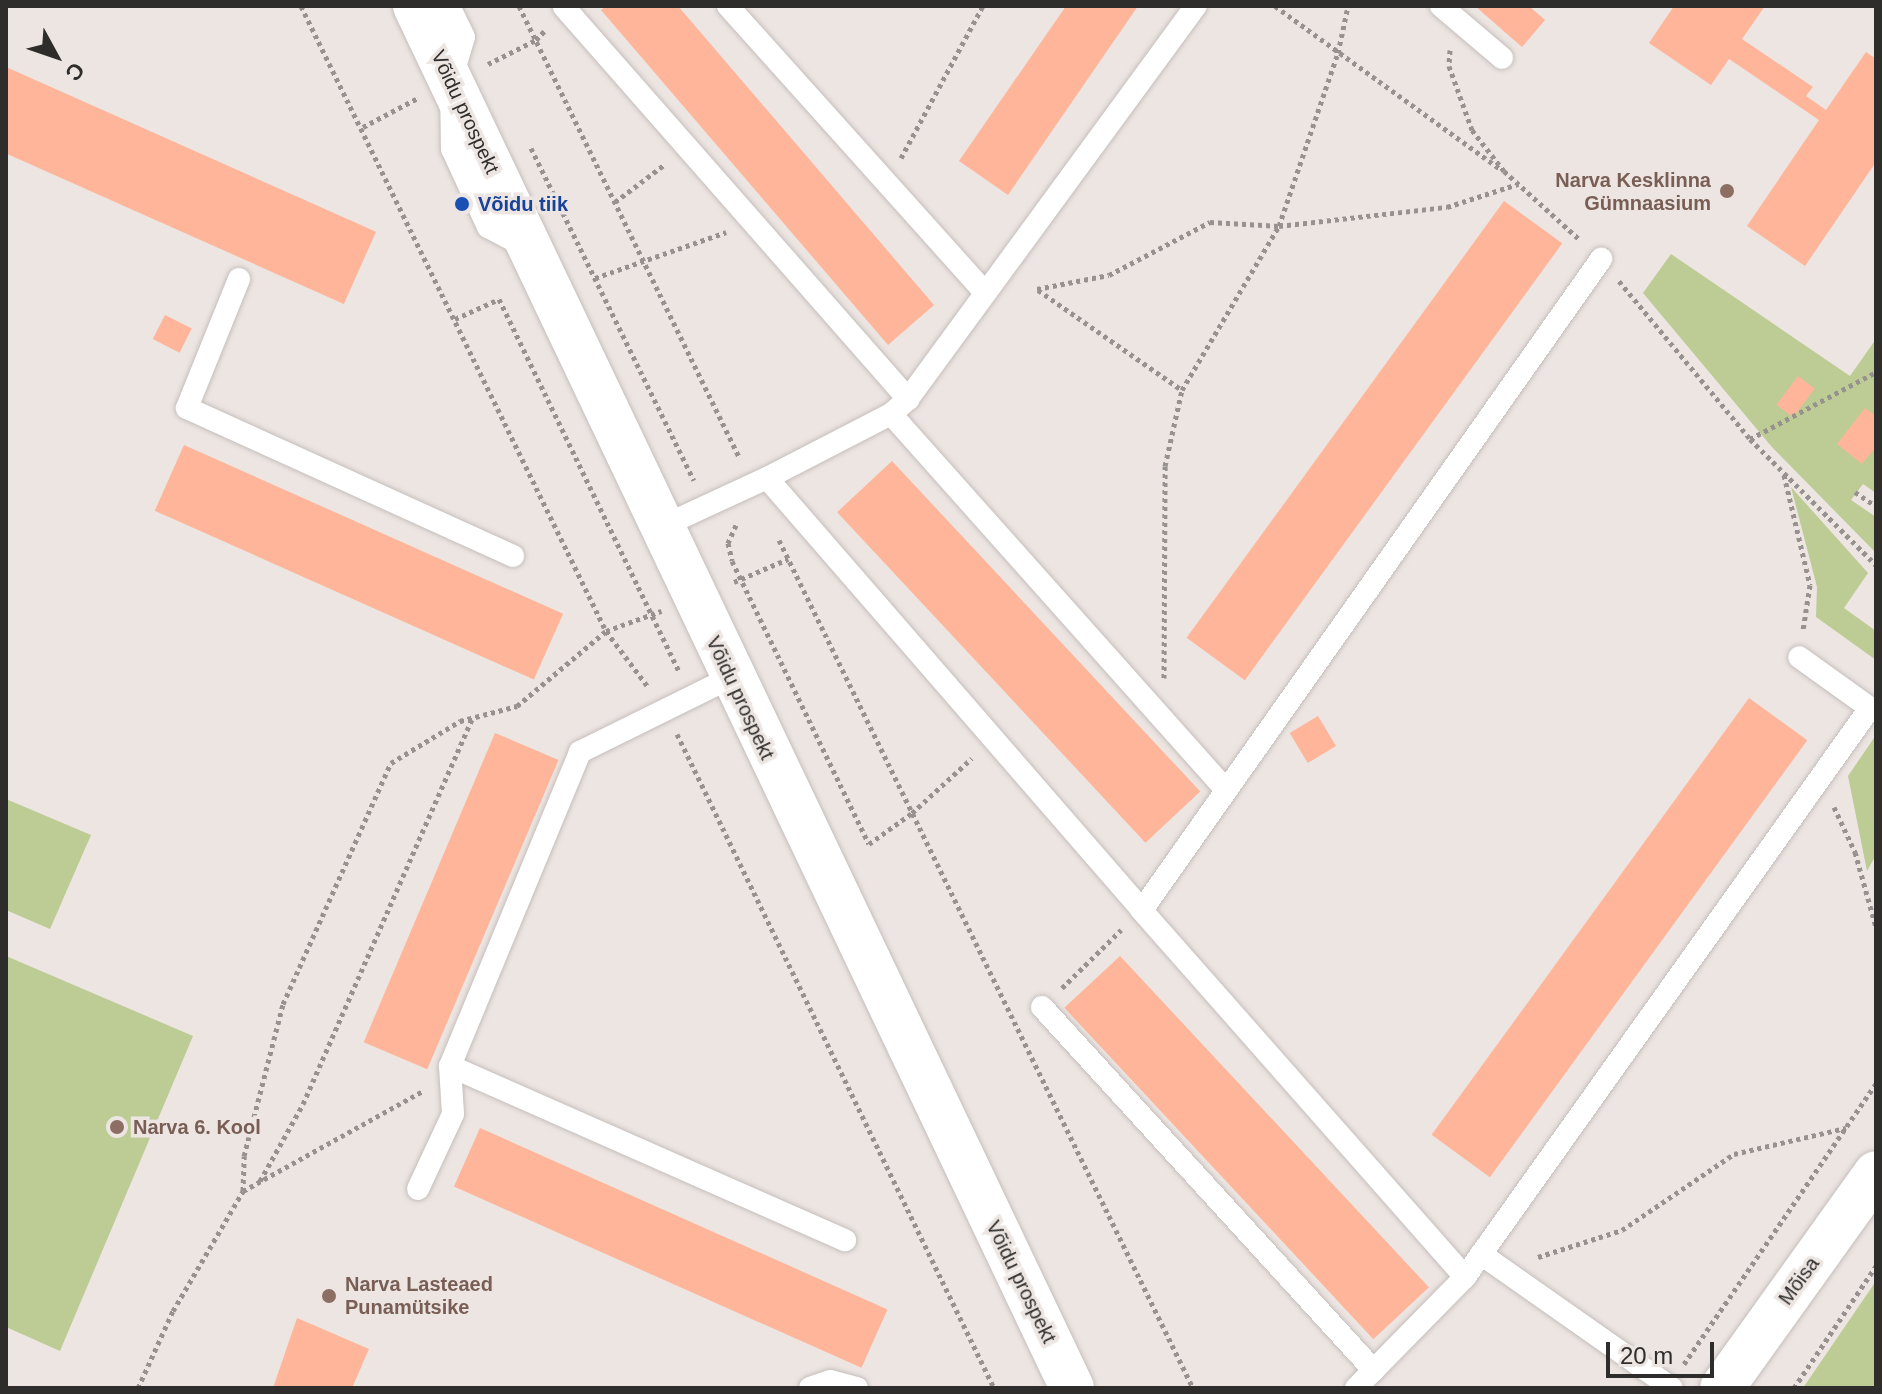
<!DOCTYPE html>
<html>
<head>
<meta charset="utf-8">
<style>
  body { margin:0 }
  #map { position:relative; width:1882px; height:1394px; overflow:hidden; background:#ece5e2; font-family:Helvetica,sans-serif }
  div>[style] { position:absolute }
  .green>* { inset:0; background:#bccc94 }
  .building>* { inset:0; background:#feb599; transform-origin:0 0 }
  .path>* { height:5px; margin-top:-2.5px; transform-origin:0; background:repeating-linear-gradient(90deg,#979290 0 4px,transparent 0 8px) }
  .roads { filter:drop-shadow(0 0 2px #c5bebb) drop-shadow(0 0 2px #c5bebb) }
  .service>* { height:22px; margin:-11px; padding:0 11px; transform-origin:11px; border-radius:11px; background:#fff }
  .minor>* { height:44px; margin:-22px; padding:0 22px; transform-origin:22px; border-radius:22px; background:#fff }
  .tertiary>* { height:44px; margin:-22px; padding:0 22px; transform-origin:22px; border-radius:22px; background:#fff }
  .dots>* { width:22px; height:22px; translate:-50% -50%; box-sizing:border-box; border:4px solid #ece5e2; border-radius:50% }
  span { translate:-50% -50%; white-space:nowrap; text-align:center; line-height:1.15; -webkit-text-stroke:7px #ece5e2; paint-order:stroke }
  .street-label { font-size:20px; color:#2f2d2c }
  .education-label { font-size:20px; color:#785e54; font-weight:700 }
  .right { translate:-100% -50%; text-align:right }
  .left { translate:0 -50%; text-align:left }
  .transit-label { font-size:20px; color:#164399; font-weight:700 }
  .frame { position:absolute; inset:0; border:8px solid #2f2d2c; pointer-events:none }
  .north { position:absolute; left:16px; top:16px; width:80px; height:80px; -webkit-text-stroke:6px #ece5e2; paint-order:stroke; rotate:130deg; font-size:22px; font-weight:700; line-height:32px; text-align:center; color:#2f2d2c }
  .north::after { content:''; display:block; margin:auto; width:28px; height:36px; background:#2f2d2c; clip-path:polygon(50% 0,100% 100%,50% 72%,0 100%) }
  .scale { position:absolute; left:1606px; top:1342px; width:108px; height:36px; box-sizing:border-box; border:4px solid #2f2d2c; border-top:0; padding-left:10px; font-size:24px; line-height:28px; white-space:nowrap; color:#2f2d2c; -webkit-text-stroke:6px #ece5e2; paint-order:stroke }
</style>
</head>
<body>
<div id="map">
  <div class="green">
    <i style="clip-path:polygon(1671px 254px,1850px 376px,1876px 339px,1876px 493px,1863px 484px,1851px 500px,1876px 517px,1876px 553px,1771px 446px,1643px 293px)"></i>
    <i style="clip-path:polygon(1791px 487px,1868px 573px,1844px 608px,1876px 631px,1876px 660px,1816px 617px,1817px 587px)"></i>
    <i style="clip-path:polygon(1876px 735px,1876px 855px,1867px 871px,1848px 776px)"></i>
    <i style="clip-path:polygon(6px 799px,91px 835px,50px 929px,6px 910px)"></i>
    <i style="clip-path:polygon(6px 956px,193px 1036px,60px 1351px,6px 1327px)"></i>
    <i style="clip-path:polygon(1876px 1281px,1876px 1388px,1803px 1388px)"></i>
  </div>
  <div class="building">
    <i style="clip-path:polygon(606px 6px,678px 6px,934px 305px,888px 345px,601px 10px)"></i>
    <i style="clip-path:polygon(1066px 6px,1138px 6px,1008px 195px,959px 161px)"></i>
    <i style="clip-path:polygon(1475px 6px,1529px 6px,1545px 20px,1522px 47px)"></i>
    <i style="clip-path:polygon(1674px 6px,1765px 6px,1742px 39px,1813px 87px,1806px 96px,1826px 110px,1866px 52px,1876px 59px,1876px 162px,1805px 266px,1747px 226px,1819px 120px,1729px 59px,1711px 85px,1649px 43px)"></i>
    <i style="left:6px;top:67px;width:405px;height:79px;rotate:24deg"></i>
    <i style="left:1504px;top:201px;width:72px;height:540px;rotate:36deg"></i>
    <i style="left:165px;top:315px;width:30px;height:27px;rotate:27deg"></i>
    <i style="left:1798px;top:376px;width:21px;height:36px;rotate:37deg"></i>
    <i style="clip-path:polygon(1865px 408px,1876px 416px,1876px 447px,1862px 464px,1837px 444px)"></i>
    <i style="left:184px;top:445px;width:415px;height:72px;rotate:24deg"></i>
    <i style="left:892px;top:461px;width:452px;height:75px;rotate:47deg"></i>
    <i style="left:1749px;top:698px;width:72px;height:540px;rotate:36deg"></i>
    <i style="left:1318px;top:716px;width:35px;height:33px;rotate:59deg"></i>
    <i style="left:495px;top:733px;width:69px;height:336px;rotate:23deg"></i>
    <i style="left:1120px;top:956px;width:453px;height:76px;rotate:47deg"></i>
    <i style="left:480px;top:1128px;width:446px;height:64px;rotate:24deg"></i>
    <i style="clip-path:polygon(297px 1318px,369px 1349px,352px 1388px,273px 1388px)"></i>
  </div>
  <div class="path">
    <i style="left:301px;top:6px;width:695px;rotate:63.99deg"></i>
    <i style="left:606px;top:631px;width:71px;rotate:53deg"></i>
    <i style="left:519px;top:6px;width:504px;rotate:63.99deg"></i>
    <i style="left:1275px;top:6px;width:278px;rotate:35.9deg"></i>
    <i style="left:1450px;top:50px;width:16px;rotate:94deg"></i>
    <i style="left:1449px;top:66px;width:68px;rotate:70.2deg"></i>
    <i style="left:1472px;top:130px;width:52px;rotate:52deg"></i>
    <i style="left:1504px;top:171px;width:101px;rotate:42.2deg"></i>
    <i style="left:488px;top:64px;width:54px;rotate:-26.6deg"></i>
    <i style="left:536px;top:40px;width:16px;rotate:-47deg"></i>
    <i style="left:363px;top:127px;width:62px;rotate:-27.8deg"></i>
    <i style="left:531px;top:148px;width:370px;rotate:63.9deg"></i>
    <i style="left:901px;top:158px;width:173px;rotate:-61.7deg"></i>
    <i style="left:615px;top:202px;width:63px;rotate:-37.2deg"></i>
    <i style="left:595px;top:278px;width:139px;rotate:-19.3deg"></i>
    <i style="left:1619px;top:281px;width:205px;rotate:50.3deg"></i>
    <i style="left:1750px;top:439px;width:178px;rotate:45deg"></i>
    <i style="left:1037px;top:289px;width:73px;rotate:-11deg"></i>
    <i style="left:1109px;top:275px;width:114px;rotate:-27.7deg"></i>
    <i style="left:1210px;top:222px;width:69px;rotate:3.3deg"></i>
    <i style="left:1279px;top:226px;width:169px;rotate:-6.5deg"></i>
    <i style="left:1447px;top:207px;width:75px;rotate:-17.9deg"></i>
    <i style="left:1038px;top:290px;width:175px;rotate:34.8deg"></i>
    <i style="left:455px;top:319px;width:48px;rotate:-24.4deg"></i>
    <i style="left:499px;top:299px;width:415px;rotate:64.2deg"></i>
    <i style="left:1750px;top:439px;width:143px;rotate:-28deg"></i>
    <i style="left:1784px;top:475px;width:113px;rotate:76.7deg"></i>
    <i style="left:1810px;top:585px;width:46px;rotate:98.8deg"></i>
    <i style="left:1855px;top:492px;width:25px;rotate:34deg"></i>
    <i style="left:736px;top:525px;width:20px;rotate:114deg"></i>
    <i style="left:728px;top:543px;width:18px;rotate:77deg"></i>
    <i style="left:732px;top:561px;width:314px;rotate:64.2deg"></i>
    <i style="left:869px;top:844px;width:53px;rotate:-35.8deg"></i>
    <i style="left:912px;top:813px;width:81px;rotate:-42.5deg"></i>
    <i style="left:779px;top:540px;width:944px;rotate:63.98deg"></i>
    <i style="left:734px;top:582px;width:59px;rotate:-23.1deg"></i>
    <i style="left:1164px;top:678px;width:212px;rotate:-89.7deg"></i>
    <i style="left:1165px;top:466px;width:78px;rotate:-77.4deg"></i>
    <i style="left:1182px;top:390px;width:191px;rotate:-59.4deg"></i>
    <i style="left:1279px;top:226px;width:183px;rotate:-71.2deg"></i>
    <i style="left:1338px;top:53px;width:48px;rotate:-78deg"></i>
    <i style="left:677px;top:734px;width:727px;rotate:64.14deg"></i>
    <i style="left:1834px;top:807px;width:50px;rotate:65deg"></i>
    <i style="left:1855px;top:852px;width:78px;rotate:74.4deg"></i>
    <i style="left:1062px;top:988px;width:83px;rotate:-44.5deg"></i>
    <i style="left:260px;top:1181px;width:88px;rotate:-60.8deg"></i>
    <i style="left:303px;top:1104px;width:420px;rotate:-66.3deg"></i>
    <i style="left:243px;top:1191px;width:35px;rotate:-88deg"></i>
    <i style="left:244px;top:1156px;width:157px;rotate:-75.6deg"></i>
    <i style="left:283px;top:1004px;width:264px;rotate:-65.9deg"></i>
    <i style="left:391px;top:763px;width:81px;rotate:-31.3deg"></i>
    <i style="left:460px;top:721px;width:59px;rotate:-14.7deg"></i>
    <i style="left:517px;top:706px;width:116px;rotate:-40.1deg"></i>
    <i style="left:606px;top:631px;width:59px;rotate:-20deg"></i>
    <i style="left:1538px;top:1257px;width:88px;rotate:-17.8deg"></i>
    <i style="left:1622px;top:1230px;width:135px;rotate:-34.2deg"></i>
    <i style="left:1734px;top:1154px;width:115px;rotate:-13.1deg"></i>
    <i style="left:1684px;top:1364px;width:340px;rotate:-55.6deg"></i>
    <i style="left:138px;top:1388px;width:85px;rotate:-65.6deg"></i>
    <i style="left:173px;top:1311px;width:139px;rotate:-59.7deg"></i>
    <i style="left:243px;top:1191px;width:206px;rotate:-29.1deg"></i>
    <i style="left:1794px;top:1388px;width:147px;rotate:-56.1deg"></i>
  </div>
  <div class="roads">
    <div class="service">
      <i style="left:449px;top:6px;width:34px;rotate:64deg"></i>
      <i style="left:464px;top:37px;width:46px;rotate:106.5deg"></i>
      <i style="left:451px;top:81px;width:68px;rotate:89.2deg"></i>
      <i style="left:452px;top:149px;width:86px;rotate:65.2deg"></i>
      <i style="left:488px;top:227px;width:41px;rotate:27.8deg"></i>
      <i style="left:728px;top:6px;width:385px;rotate:48.1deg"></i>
      <i style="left:1441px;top:6px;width:80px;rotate:40.4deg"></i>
      <i style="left:564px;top:7px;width:522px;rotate:48.73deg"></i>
      <i style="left:239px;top:279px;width:139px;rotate:112deg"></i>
      <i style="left:187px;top:408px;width:358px;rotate:24.4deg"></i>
      <i style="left:891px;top:414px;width:504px;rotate:48.3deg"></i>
      <i style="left:767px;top:478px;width:572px;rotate:49.04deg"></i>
      <i style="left:661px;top:527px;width:117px;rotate:-24.8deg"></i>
      <i style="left:767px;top:478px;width:140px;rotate:-27.3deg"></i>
      <i style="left:891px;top:414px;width:23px;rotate:-41deg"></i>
      <i style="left:908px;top:399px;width:487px;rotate:-53.8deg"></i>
      <i style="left:1042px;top:1007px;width:492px;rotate:47.6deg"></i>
      <i style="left:450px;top:1066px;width:432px;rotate:23.8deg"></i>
      <i style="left:418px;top:1189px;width:83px;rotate:-65deg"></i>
      <i style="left:453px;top:1114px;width:48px;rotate:-93.6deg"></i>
      <i style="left:450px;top:1066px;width:340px;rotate:-67.5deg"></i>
      <i style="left:580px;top:752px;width:167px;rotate:-26.3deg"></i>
      <i style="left:1481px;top:1254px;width:233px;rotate:35.1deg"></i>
      <i style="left:1465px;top:1277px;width:489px;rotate:-131.4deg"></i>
      <i style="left:1142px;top:910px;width:797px;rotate:-54.81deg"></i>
      <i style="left:810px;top:1388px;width:21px;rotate:-19deg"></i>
      <i style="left:830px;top:1381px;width:28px;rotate:15deg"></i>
      <i style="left:1356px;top:1388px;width:156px;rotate:-45.5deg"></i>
      <i style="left:1465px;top:1277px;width:698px;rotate:-54.56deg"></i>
      <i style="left:1870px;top:708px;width:87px;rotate:-144.3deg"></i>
    </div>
    <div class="minor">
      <i style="left:1722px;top:1388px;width:264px;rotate:-54.4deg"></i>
    </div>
    <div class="tertiary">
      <i style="left:415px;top:6px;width:1530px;rotate:64.57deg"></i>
    </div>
  </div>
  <div class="dots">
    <i style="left:1727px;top:191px;background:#8d6e63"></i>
    <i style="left:462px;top:204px;background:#1a4fb4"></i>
    <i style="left:117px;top:1127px;background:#8d6e63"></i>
    <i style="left:329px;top:1296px;background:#8d6e63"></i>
  </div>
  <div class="street-label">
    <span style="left:465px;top:112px;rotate:65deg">Võidu prospekt</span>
    <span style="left:740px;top:698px;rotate:65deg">Võidu prospekt</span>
    <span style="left:1799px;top:1281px;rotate:-54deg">Mõisa</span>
    <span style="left:1021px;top:1282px;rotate:64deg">Võidu prospekt</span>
  </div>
  <div class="education-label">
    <span class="right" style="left:1711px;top:192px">Narva Kesklinna<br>Gümnaasium</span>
    <span class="left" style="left:133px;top:1127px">Narva 6. Kool</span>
    <span class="left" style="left:345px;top:1296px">Narva Lasteaed<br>Punamütsike</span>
  </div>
  <div class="transit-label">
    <span class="left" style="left:478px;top:204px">Võidu tiik</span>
  </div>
  <div class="frame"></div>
  <div class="north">С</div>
  <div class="scale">20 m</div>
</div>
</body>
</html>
